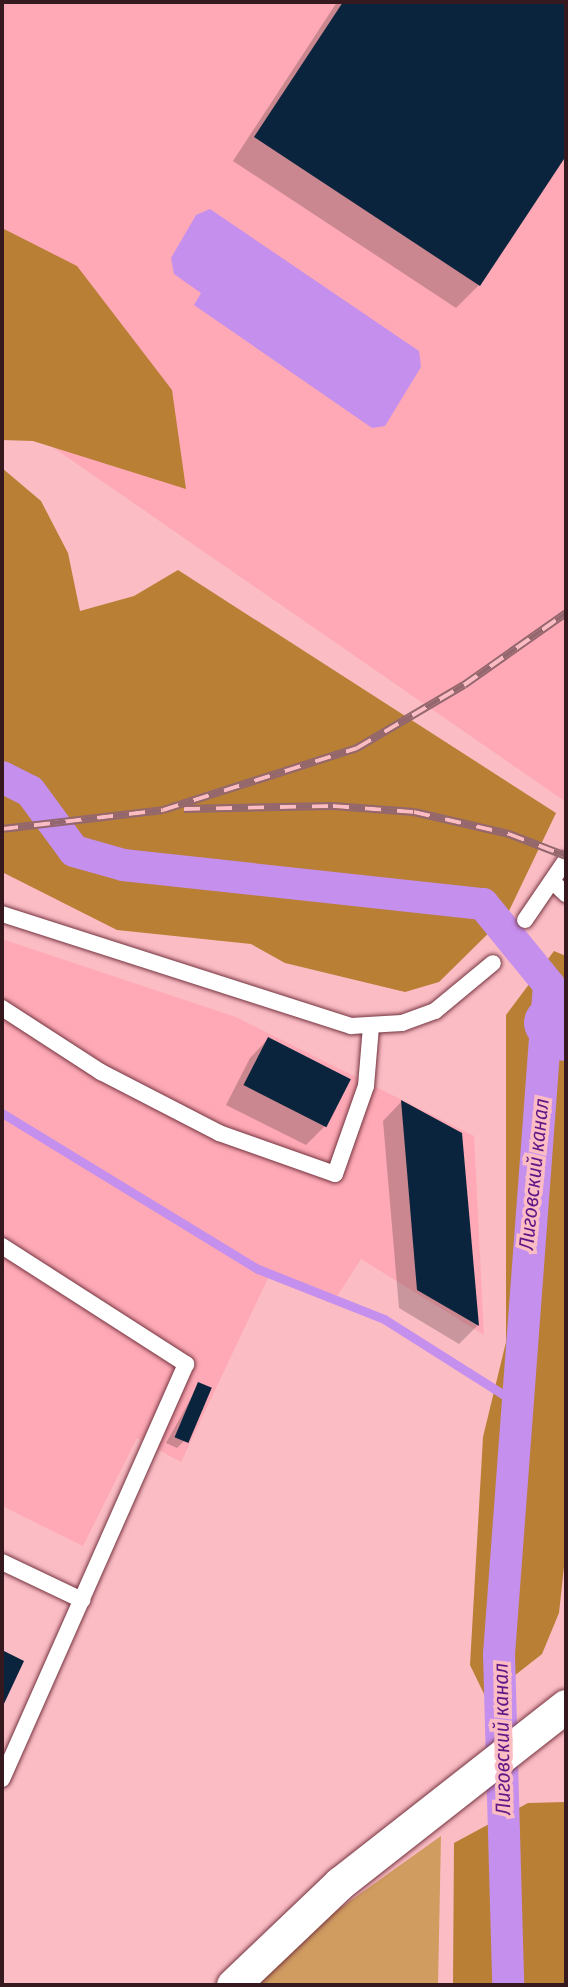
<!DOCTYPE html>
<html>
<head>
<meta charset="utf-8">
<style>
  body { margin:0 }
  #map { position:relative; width:568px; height:1987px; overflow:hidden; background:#fbbcc4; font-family:"Fira Sans Condensed",sans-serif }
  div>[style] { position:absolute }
  .built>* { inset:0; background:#fea9b5 }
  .green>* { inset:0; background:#d09c60 }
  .forest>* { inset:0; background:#b87f35 }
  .water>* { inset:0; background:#c58fed }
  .shadow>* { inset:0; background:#0003 }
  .stream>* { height:9px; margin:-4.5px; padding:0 4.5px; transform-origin:4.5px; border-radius:4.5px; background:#c58fed }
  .canal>* { height:32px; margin:-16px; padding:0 16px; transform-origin:16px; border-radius:16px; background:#c58fed }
  .river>* { height:52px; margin:-26px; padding:0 26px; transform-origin:26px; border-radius:26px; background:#c58fed }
  .building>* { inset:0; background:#0a243d; transform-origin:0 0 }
  .roads { filter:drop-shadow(0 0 2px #743440) drop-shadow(0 0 2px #743440) }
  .service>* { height:16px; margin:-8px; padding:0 8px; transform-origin:8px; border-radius:8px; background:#fff }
  .minor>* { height:33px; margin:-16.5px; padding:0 16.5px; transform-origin:16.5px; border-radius:16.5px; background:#fff }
  .rail>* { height:8px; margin-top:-4px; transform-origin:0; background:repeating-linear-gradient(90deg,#fbbcc4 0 16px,#94676e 0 32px); box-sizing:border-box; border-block:2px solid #94676e }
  span { translate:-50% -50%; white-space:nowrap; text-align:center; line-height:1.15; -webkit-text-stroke:7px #fbbcc4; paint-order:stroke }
  .water-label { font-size:21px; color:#5f1786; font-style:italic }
  .frame { position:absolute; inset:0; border:4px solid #35191e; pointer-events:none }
</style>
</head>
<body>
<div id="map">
  <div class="built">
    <i style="clip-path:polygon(2px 2px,566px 2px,566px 802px,2px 412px)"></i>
    <i style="clip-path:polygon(2px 939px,236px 1017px,474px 1136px,484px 1335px,361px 1259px,336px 1298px,269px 1276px,181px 1462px,137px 1438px,83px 1546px,2px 1506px)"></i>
  </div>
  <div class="green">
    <i style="clip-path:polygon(441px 1836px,438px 1985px,253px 1985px,322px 1921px)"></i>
  </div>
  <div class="forest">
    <i style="clip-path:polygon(2px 228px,77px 266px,172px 390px,186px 489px,33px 441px,2px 440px)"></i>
    <i style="clip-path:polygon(2px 468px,41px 501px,68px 553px,80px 611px,134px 596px,178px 570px,556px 813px,507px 915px,439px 982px,405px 992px,285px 963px,251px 944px,117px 930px,2px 872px)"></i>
    <i style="clip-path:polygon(554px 951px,566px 956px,566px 1548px,559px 1613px,542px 1654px,486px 1698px,470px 1665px,483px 1437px,506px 1342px,506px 1015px)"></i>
    <i style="clip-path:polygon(566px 1802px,566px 1985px,453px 1985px,454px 1843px,528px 1803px)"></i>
  </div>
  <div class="water">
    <i style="clip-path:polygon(210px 209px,419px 351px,421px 367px,385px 426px,372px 428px,194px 305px,201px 293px,174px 274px,171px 258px,196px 215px)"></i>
  </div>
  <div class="shadow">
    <i style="clip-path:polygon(337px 2px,566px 2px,566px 152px,479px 285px,456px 308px,233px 161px)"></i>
    <i style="clip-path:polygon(268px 1039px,325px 1126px,306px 1145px,226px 1105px,250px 1058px)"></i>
    <i style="clip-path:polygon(401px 1102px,461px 1134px,477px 1326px,459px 1344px,399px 1308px,383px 1121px)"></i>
    <i style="clip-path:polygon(199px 1384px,184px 1441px,177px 1448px,166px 1443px)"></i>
  </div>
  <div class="stream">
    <i style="left:2px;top:1113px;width:300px;rotate:31.4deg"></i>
    <i style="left:258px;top:1269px;width:136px;rotate:21.6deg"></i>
    <i style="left:384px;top:1319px;width:157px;rotate:32.3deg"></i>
  </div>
  <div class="canal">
    <i style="left:2px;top:777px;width:31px;rotate:27deg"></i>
    <i style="left:30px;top:791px;width:74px;rotate:53.7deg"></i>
    <i style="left:74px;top:851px;width:51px;rotate:15.9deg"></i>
    <i style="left:123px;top:865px;width:362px;rotate:6.2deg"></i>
    <i style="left:483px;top:904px;width:104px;rotate:50.8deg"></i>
    <i style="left:549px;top:985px;width:671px;rotate:94.27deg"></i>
    <i style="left:499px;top:1654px;width:331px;rotate:88.4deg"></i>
  </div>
  <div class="river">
    <i style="left:550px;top:1023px;width:20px;rotate:37deg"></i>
  </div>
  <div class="building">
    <i style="clip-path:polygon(343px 2px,566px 2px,566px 156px,480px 286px,254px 137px)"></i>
    <i style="left:268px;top:1037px;width:93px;height:54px;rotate:27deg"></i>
    <i style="clip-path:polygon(401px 1100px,462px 1133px,479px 1326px,417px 1290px)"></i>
    <i style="left:198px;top:1382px;width:15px;height:60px;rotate:23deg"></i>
    <i style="clip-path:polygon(2px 1650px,24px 1661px,2px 1708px)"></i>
  </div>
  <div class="roads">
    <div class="service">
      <i style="left:553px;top:882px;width:18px;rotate:43deg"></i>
      <i style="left:2px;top:914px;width:367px;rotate:17.8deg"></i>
      <i style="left:351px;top:1026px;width:51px;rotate:-3.4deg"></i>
      <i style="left:402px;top:1023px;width:35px;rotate:-20deg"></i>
      <i style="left:435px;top:1011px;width:75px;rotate:-39.6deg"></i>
      <i style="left:525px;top:920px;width:73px;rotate:-55.7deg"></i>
      <i style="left:2px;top:1008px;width:118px;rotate:32.9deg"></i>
      <i style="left:101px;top:1072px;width:133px;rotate:27.3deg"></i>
      <i style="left:219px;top:1133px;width:123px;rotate:19.5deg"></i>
      <i style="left:335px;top:1174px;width:93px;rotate:-70.6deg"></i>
      <i style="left:366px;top:1086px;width:60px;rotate:-85.2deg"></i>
      <i style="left:2px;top:1246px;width:219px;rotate:32.7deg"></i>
      <i style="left:186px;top:1364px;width:454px;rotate:113.9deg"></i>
      <i style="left:2px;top:1562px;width:89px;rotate:25.4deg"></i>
    </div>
    <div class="minor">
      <i style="left:233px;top:1985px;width:148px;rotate:-43.6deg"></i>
      <i style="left:340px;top:1883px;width:287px;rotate:-38.1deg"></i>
    </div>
  </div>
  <div class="rail">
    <i style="left:184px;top:809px;width:149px;rotate:-1.2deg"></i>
    <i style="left:333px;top:806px;width:81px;rotate:4.2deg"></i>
    <i style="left:414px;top:812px;width:98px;rotate:13deg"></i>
    <i style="left:509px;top:834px;width:61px;rotate:21.1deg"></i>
    <i style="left:2px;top:829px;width:162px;rotate:-6.7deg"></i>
    <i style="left:163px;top:810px;width:204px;rotate:-17.7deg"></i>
    <i style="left:357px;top:748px;width:124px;rotate:-30.5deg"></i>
    <i style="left:464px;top:685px;width:125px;rotate:-35.2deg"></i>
  </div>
  <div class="water-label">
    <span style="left:534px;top:1174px;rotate:-84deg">Лиговский канал</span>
    <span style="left:502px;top:1739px;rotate:-91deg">Лиговский канал</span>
  </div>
  <div class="frame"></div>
</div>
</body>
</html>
